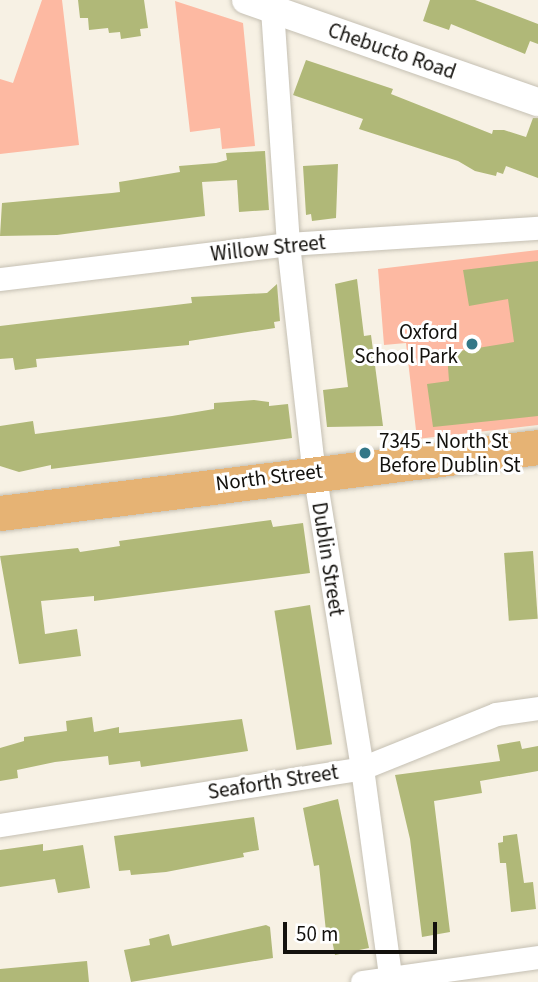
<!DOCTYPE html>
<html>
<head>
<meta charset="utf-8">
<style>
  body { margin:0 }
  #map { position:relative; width:538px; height:982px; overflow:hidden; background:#f7f1e4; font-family:"Source Sans 3",sans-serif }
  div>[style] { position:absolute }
  .green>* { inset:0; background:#fdb9a2 }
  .building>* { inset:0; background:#b0b878; transform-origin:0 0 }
  .roads { filter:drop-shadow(0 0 2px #c5c0b3) drop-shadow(0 0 2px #c5c0b3) }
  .minor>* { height:23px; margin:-11.5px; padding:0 11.5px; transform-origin:11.5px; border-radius:11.5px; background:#fff }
  .tertiary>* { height:28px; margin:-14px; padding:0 14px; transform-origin:14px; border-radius:14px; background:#fff }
  .primary>* { height:35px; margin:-17.5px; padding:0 17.5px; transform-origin:17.5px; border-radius:17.5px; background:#e6b374 }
  .dots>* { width:19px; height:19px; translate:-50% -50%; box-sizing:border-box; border:4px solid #fff; border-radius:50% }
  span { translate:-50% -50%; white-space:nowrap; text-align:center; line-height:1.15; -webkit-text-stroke:6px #fff; paint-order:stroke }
  .street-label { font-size:21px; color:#13110d }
  .poi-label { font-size:21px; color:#13110d }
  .right { translate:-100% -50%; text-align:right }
  .left { translate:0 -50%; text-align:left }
  .scale { position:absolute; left:283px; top:922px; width:154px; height:32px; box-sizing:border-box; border:4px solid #13110d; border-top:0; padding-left:9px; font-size:21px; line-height:24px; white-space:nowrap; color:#13110d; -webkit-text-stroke:5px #fff; paint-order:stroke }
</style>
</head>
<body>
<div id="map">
  <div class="green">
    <i style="clip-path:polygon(42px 0,62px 0,79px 145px,0 154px,0 79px,13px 83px)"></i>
    <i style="clip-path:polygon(175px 1px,243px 23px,255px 146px,222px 149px,220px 128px,190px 132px)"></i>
    <i style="clip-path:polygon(538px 250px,538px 425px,417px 439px,406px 343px,384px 345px,378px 269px)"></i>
  </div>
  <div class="building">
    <i style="clip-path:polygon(78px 0,144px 0,148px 28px,140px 29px,141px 36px,121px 39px,120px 32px,109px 33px,108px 28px,89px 30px,88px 18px,80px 18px)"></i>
    <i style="clip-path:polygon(430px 0,475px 0,538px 24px,538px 44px,530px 41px,525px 54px,451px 24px,449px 30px,423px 21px)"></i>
    <i style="clip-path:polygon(306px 60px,393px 89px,391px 94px,492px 134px,493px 130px,504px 130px,526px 137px,533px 118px,538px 118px,538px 178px,506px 166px,503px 174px,497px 172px,496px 176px,475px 171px,458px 161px,359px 129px,363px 119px,293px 95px)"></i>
    <i style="clip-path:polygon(265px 151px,269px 210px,239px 212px,237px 180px,202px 182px,205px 216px,57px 235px,0 236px,2px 203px,112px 193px,120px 192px,119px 182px,180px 172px,179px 166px,216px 163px,227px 160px,226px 153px)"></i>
    <i style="clip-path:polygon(338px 164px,336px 218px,312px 221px,311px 214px,306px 215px,303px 166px)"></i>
    <i style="clip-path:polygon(538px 261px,538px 416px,433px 427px,427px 384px,449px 381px,447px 353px,514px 342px,508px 299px,469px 306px,463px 270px)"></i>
    <i style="clip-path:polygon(357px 279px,364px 336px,371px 335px,383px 426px,327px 427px,323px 390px,348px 387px,335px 284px)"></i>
    <i style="clip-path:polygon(277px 284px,280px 321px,274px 322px,275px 328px,189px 341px,189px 345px,36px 359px,37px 367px,15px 370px,13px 358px,0 359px,0 326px,192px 303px,191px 297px,267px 293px)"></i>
    <i style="clip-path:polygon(254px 400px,269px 402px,269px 406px,288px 404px,292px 438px,51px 469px,51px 465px,19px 472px,0 466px,0 426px,33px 421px,35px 434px,172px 416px,214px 409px,214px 403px)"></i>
    <i style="clip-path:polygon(271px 520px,273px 527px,303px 523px,310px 573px,94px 601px,94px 596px,41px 601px,45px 634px,77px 629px,81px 656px,19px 664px,0 556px,78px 548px,80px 552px,120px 546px,119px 541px)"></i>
    <i style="left:533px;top:551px;width:68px;height:29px;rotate:86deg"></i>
    <i style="left:310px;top:605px;width:141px;height:36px;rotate:81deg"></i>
    <i style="clip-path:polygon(92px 717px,94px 732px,119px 727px,119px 733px,242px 719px,248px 751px,141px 767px,140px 761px,109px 765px,108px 756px,55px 762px,17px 770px,18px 778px,0 781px,0 748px,24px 741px,24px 737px,67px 731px,66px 721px)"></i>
    <i style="clip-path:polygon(520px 741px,522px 749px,538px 746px,538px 771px,480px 781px,482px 793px,434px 801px,450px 932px,422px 937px,410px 839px,395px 775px,500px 761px,497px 745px)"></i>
    <i style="clip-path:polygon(338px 799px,369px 948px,335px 955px,332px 940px,327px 941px,319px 865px,314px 866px,303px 808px)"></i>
    <i style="clip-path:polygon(254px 817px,259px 850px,243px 853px,244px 857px,166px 872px,131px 875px,130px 870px,119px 871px,114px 836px)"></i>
    <i style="clip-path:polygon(517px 834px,524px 883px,533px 882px,536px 909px,511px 912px,506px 863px,500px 863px,498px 843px,503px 842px,503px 836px)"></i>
    <i style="clip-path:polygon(43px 844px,43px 851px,83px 845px,90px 888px,58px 893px,55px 879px,0 887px,0 850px)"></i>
    <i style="clip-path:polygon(266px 925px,270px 927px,273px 958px,131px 982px,124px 950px,150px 945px,149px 939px,169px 934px,172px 946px)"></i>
    <i style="clip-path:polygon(87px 961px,89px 982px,0 982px,0 969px)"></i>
  </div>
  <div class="roads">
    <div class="minor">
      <i style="left:272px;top:9px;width:236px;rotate:86.1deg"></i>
      <i style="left:288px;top:244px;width:216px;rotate:83.6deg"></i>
      <i style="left:312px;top:459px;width:313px;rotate:80.8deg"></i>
      <i style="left:362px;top:768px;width:216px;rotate:82.3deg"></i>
      <i style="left:0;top:279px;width:290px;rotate:-6.9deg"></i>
      <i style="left:288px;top:244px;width:251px;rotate:-3.7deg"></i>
      <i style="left:0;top:825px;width:366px;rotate:-8.9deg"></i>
      <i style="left:362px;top:768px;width:144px;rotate:-21.9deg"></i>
      <i style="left:496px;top:714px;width:42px;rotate:-8.1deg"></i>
      <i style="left:362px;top:982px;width:178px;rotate:-8.1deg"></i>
    </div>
    <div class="tertiary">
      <i style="left:246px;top:0;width:309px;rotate:19.3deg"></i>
    </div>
    <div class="primary">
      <i style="left:0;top:513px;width:542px;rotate:-6.99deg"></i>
    </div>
  </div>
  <div class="dots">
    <i style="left:472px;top:344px;background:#337787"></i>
    <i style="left:365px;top:453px;background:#337787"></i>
  </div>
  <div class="street-label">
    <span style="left:392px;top:51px;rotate:19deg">Chebucto Road</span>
    <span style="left:268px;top:248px;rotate:-6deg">Willow Street</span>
    <span style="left:269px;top:477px;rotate:-7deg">North Street</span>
    <span style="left:328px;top:559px;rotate:81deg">Dublin Street</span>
    <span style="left:273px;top:782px;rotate:-9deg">Seaforth Street</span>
  </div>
  <div class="poi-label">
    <span class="right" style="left:458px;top:344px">Oxford<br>School Park</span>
    <span class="left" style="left:379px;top:453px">7345 - North St<br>Before Dublin St</span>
  </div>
  <div class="scale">50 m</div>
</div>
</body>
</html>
